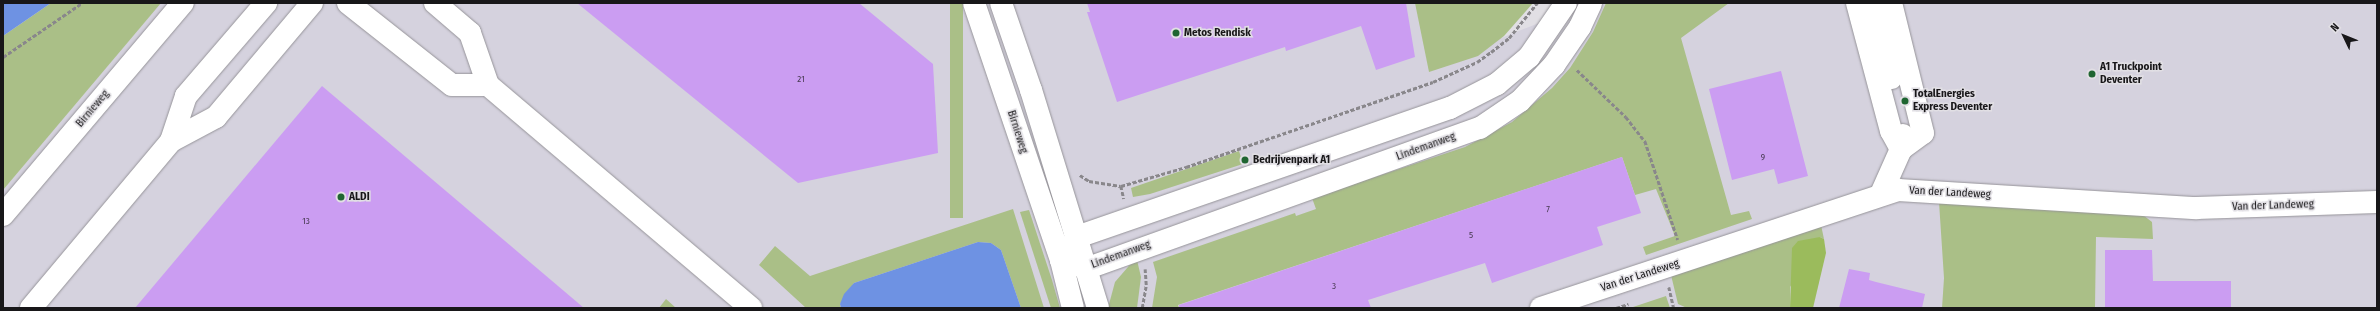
<!DOCTYPE html>
<html>
<head>
<meta charset="utf-8">
<style>
  body { margin:0 }
  #map { position:relative; width:2380px; height:311px; overflow:hidden; background:#e1dfe4; font-family:"Fira Sans Condensed",sans-serif }
  div>[style] { position:absolute }
  .built>* { inset:0; background:#d5d2de }
  .green>* { inset:0; background:#aabf87; transform-origin:0 0 }
  .forest>* { inset:0; background:#9bbb5c }
  .water>* { inset:0; background:#6e92e3 }
  .building>* { inset:0; background:#cb9df2 }
  .path>* { height:2.5px; margin-top:-1.25px; transform-origin:0; background:repeating-linear-gradient(90deg,#89878b 0 4px,transparent 0 6px) }
  .roads { filter:drop-shadow(0 0 1px #969499) drop-shadow(0 0 1px #969499) }
  .minor>* { height:22px; margin:-11px; padding:0 11px; transform-origin:11px; border-radius:11px; background:#fff }
  .dots>* { width:11px; height:11px; translate:-50% -50%; box-sizing:border-box; border:2px solid #e1dfe4; border-radius:50% }
  span { translate:-50% -50%; white-space:nowrap; text-align:center; line-height:1.15; -webkit-text-stroke:3px #e1dfe4; paint-order:stroke }
  .number-label { font-size:9px; color:#45384f }
  .number-label span { -webkit-text-stroke-width:0 }
  .poi-label { font-size:11px; color:#181719; font-weight:700 }
  .left { translate:0 -50%; text-align:left }
  .street-label { font-size:11px; color:#181719 }
  .frame { position:absolute; inset:0; border:4px solid #181719; pointer-events:none }
  .north { position:absolute; left:2324px; top:16px; width:40px; height:40px; -webkit-text-stroke:3px #e1dfe4; paint-order:stroke; rotate:313deg; font-size:11px; font-weight:700; line-height:16px; text-align:center; color:#181719 }
  .north::after { content:''; display:block; margin:auto; width:14px; height:18px; background:#181719; clip-path:polygon(50% 0,100% 100%,50% 72%,0 100%) }
</style>
</head>
<body>
<div id="map">
  <div class="built">
    <i style="clip-path:polygon(147px 3px,1424px 3px,1435px 65px,1588px 3px,2377px 3px,2377px 308px,3px 308px,3px 173px)"></i>
  </div>
  <div class="green">
    <i style="clip-path:polygon(51px 3px,161px 3px,3px 190px,3px 36px)"></i>
    <i style="left:950px;top:3px;width:13px;height:215px"></i>
    <i style="clip-path:polygon(1415px 3px,1533px 3px,1504px 36px,1478px 56px,1429px 72px)"></i>
    <i style="clip-path:polygon(1606px 3px,1729px 3px,1681px 38px,1731px 215px,1749px 211px,1752px 219px,1646px 255px,1643px 247px,1675px 236px,1656px 189px,1635px 195px,1622px 157px,1178px 305px,1179px 308px,1152px 308px,1157px 277px,1153px 262px,1295px 213px,1296px 216px,1316px 209px,1312px 198px,1465px 147px,1512px 122px,1552px 88px,1570px 68px,1593px 32px)"></i>
    <i style="clip-path:polygon(1239px 151px,1243px 164px,1150px 194px,1133px 197px,1131px 188px)"></i>
    <i style="clip-path:polygon(1939px 202px,2143px 215px,2152px 222px,2153px 239px,2096px 237px,2095px 308px,1942px 308px,1944px 278px)"></i>
    <i style="clip-path:polygon(1013px 209px,1044px 308px,1021px 308px,1001px 250px,991px 243px,978px 242px,854px 283px,840px 304px,841px 308px,806px 308px,759px 265px,775px 246px,810px 276px)"></i>
    <i style="clip-path:polygon(1029px 210px,1052px 280px,1060px 308px,1051px 308px,1020px 212px)"></i>
    <i style="clip-path:polygon(1821px 225px,1824px 239px,1820px 237px,1790px 287px,1790px 308px,1687px 308px,1678px 304px,1671px 275px)"></i>
    <i style="clip-path:polygon(1134px 260px,1137px 260px,1141px 277px,1137px 308px,1108px 308px,1115px 282px)"></i>
    <i style="clip-path:polygon(1666px 296px,1670px 308px,1630px 308px)"></i>
    <i style="clip-path:polygon(666px 299px,676px 308px,659px 308px)"></i>
  </div>
  <div class="forest">
    <i style="clip-path:polygon(1820px 237px,1824px 239px,1826px 253px,1813px 308px,1790px 308px,1792px 248px,1798px 241px)"></i>
  </div>
  <div class="water">
    <i style="clip-path:polygon(3px 3px,51px 3px,3px 36px)"></i>
    <i style="clip-path:polygon(978px 242px,991px 243px,1001px 250px,1021px 308px,841px 308px,840px 304px,844px 294px,854px 283px)"></i>
  </div>
  <div class="building">
    <i style="clip-path:polygon(577px 3px,859px 3px,933px 64px,938px 153px,798px 183px)"></i>
    <i style="clip-path:polygon(1087px 3px,1406px 3px,1415px 57px,1376px 70px,1361px 26px,1286px 51px,1285px 47px,1117px 102px,1087px 12px,1090px 12px)"></i>
    <i style="clip-path:polygon(1781px 71px,1808px 176px,1778px 184px,1774px 169px,1732px 180px,1709px 89px)"></i>
    <i style="clip-path:polygon(322px 86px,584px 308px,135px 308px)"></i>
    <i style="clip-path:polygon(1622px 157px,1641px 213px,1597px 227px,1603px 245px,1492px 283px,1485px 263px,1368px 300px,1371px 308px,1179px 308px,1179px 305px)"></i>
    <i style="clip-path:polygon(2105px 250px,2152px 250px,2153px 281px,2231px 281px,2231px 308px,2105px 308px)"></i>
    <i style="clip-path:polygon(1849px 269px,1870px 273px,1869px 280px,1876px 282px,1925px 294px,1922px 308px,1839px 308px)"></i>
  </div>
  <div class="path">
    <i style="left:3px;top:57px;width:96px;rotate:-34.4deg"></i>
    <i style="left:1577px;top:70px;width:68px;rotate:43.8deg"></i>
    <i style="left:1626px;top:117px;width:31px;rotate:52deg"></i>
    <i style="left:1645px;top:141px;width:104px;rotate:71.6deg"></i>
    <i style="left:1080px;top:175px;width:11px;rotate:34deg"></i>
    <i style="left:1089px;top:181px;width:32px;rotate:9deg"></i>
    <i style="left:1121px;top:186px;width:68px;rotate:-16.3deg"></i>
    <i style="left:1186px;top:167px;width:261px;rotate:-19deg"></i>
    <i style="left:1433px;top:82px;width:48px;rotate:-24.4deg"></i>
    <i style="left:1477px;top:62px;width:17px;rotate:-36deg"></i>
    <i style="left:1491px;top:52px;width:23px;rotate:-38deg"></i>
    <i style="left:1509px;top:38px;width:45px;rotate:-51.3deg"></i>
    <i style="left:1121px;top:186px;width:13px;rotate:77deg"></i>
    <i style="left:1669px;top:287px;width:22px;rotate:77deg"></i>
    <i style="left:1142px;top:308px;width:23px;rotate:-80deg"></i>
    <i style="left:1146px;top:285px;width:16px;rotate:-94deg"></i>
    <i style="left:1616px;top:308px;width:13px;rotate:-18deg"></i>
  </div>
  <div class="roads">
    <div class="minor">
      <i style="left:348px;top:3px;width:132px;rotate:38.3deg"></i>
      <i style="left:452px;top:85px;width:36px"></i>
      <i style="left:435px;top:3px;width:46px;rotate:40.6deg"></i>
      <i style="left:470px;top:33px;width:55px;rotate:70.9deg"></i>
      <i style="left:488px;top:85px;width:345px;rotate:40.3deg"></i>
      <i style="left:974px;top:3px;width:271px;rotate:71.3deg"></i>
      <i style="left:1061px;top:260px;width:49px;rotate:76deg"></i>
      <i style="left:1001px;top:3px;width:92px;rotate:71deg"></i>
      <i style="left:1031px;top:90px;width:228px;rotate:72.9deg"></i>
      <i style="left:1857px;top:3px;width:132px;rotate:75.1deg"></i>
      <i style="left:1891px;top:131px;width:21px;rotate:61deg"></i>
      <i style="left:1901px;top:149px;width:27px;rotate:-36deg"></i>
      <i style="left:1923px;top:133px;width:134px;rotate:-103.8deg"></i>
      <i style="left:1874px;top:3px;width:77px;rotate:77.2deg"></i>
      <i style="left:171px;top:141px;width:51px;rotate:-28.1deg"></i>
      <i style="left:216px;top:117px;width:149px;rotate:-49.9deg"></i>
      <i style="left:1881px;top:194px;width:49px;rotate:-66deg"></i>
      <i style="left:1901px;top:149px;width:14px;rotate:-82deg"></i>
      <i style="left:3px;top:215px;width:278px;rotate:-49.7deg"></i>
      <i style="left:1061px;top:260px;width:28px;rotate:17deg"></i>
      <i style="left:1088px;top:268px;width:416px;rotate:-19.7deg"></i>
      <i style="left:1480px;top:128px;width:48px;rotate:-34deg"></i>
      <i style="left:1520px;top:101px;width:50px;rotate:-46.6deg"></i>
      <i style="left:1554px;top:65px;width:46px;rotate:-55.6deg"></i>
      <i style="left:1580px;top:27px;width:26px;rotate:-65deg"></i>
      <i style="left:1061px;top:260px;width:28px;rotate:-55deg"></i>
      <i style="left:1077px;top:237px;width:395px;rotate:-19.1deg"></i>
      <i style="left:1450px;top:108px;width:53px;rotate:-27.1deg"></i>
      <i style="left:1497px;top:84px;width:42px;rotate:-40.2deg"></i>
      <i style="left:1529px;top:57px;width:65px;rotate:-55.6deg"></i>
      <i style="left:31px;top:308px;width:218px;rotate:-50deg"></i>
      <i style="left:171px;top:141px;width:47px;rotate:-71.6deg"></i>
      <i style="left:186px;top:96px;width:123px;rotate:-49.3deg"></i>
      <i style="left:1541px;top:308px;width:376px;rotate:-18.3deg"></i>
      <i style="left:1898px;top:190px;width:299px;rotate:3.5deg"></i>
      <i style="left:2196px;top:208px;width:181px;rotate:-1.9deg"></i>
    </div>
  </div>
  <div class="dots">
    <i style="left:1176px;top:33px;background:#1f6531"></i>
    <i style="left:2092px;top:74px;background:#1f6531"></i>
    <i style="left:1905px;top:101px;background:#1f6531"></i>
    <i style="left:1245px;top:160px;background:#1f6531"></i>
    <i style="left:341px;top:197px;background:#1f6531"></i>
  </div>
  <div class="number-label">
    <span style="left:801px;top:79px">21</span>
    <span style="left:1763px;top:157px">9</span>
    <span style="left:1548px;top:209px">7</span>
    <span style="left:306px;top:221px">13</span>
    <span style="left:1471px;top:235px">5</span>
    <span style="left:1334px;top:286px">3</span>
  </div>
  <div class="poi-label">
    <span class="left" style="left:1184px;top:33px">Metos Rendisk</span>
    <span class="left" style="left:2100px;top:74px">A1 Truckpoint<br>Deventer</span>
    <span class="left" style="left:1913px;top:101px">TotalEnergies<br>Express Deventer</span>
    <span class="left" style="left:1253px;top:160px">Bedrijvenpark A1</span>
    <span class="left" style="left:349px;top:197px">ALDI</span>
  </div>
  <div class="street-label">
    <span style="left:93px;top:109px;rotate:-50deg">Birnieweg</span>
    <span style="left:1017px;top:132px;rotate:72deg">Birnieweg</span>
    <span style="left:1426px;top:147px;rotate:-20deg">Lindemanweg</span>
    <span style="left:1950px;top:193px;rotate:3deg">Van der Landeweg</span>
    <span style="left:2273px;top:206px;rotate:-2deg">Van der Landeweg</span>
    <span style="left:1121px;top:255px;rotate:-20deg">Lindemanweg</span>
    <span style="left:1640px;top:276px;rotate:-18deg">Van der Landeweg</span>
  </div>
  <div class="frame"></div>
  <div class="north">N</div>
</div>
</body>
</html>
